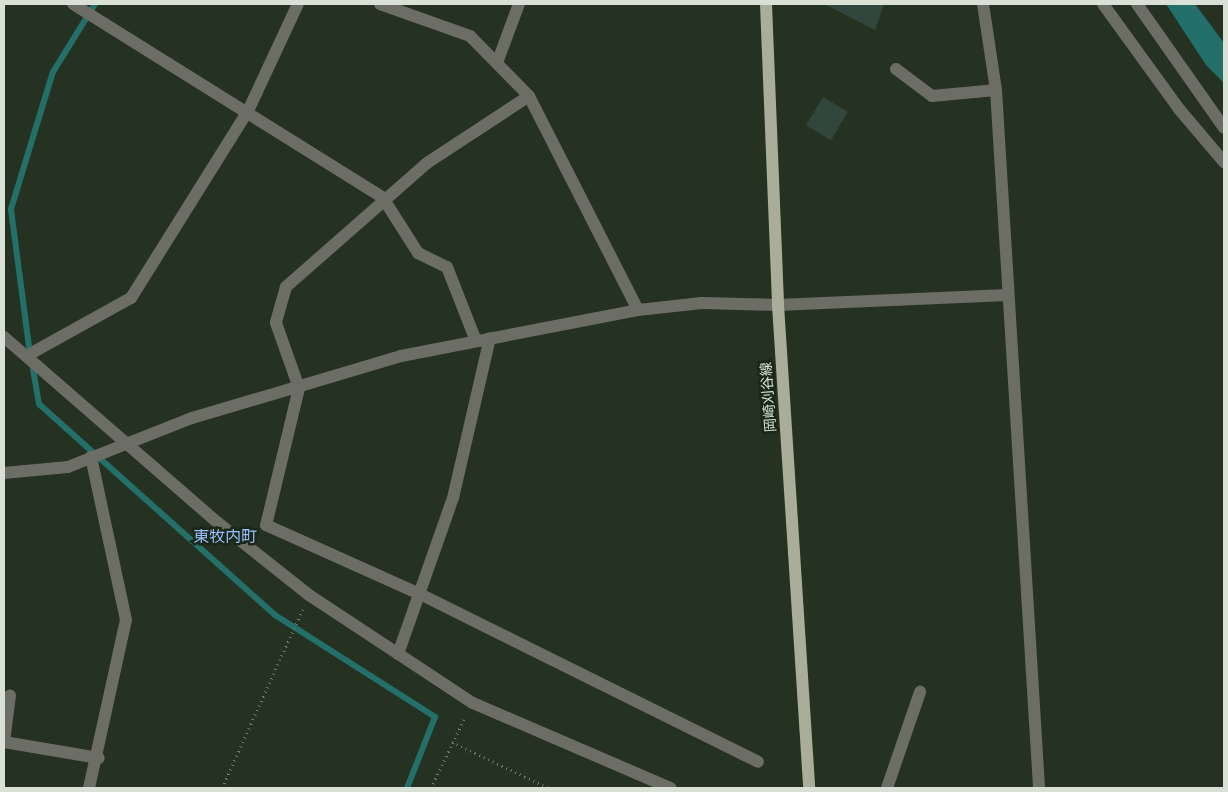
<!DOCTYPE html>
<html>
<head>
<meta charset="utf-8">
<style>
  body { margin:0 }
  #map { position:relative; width:1228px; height:792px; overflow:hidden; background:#253121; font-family:Figtree,"Noto Sans JP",sans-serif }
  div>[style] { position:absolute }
  .water>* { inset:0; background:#23706a }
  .stream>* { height:6px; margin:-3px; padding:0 3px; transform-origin:3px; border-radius:3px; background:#23706a }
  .building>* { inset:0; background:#31473d; transform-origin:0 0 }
  .path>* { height:3px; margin-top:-1.5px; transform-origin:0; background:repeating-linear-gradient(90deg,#717b6d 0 1px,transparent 0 5px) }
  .minor>* { height:12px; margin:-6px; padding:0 6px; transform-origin:6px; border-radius:6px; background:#6c6d64 }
  .major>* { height:12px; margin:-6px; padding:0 6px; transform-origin:6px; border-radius:6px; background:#aaad99 }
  span { translate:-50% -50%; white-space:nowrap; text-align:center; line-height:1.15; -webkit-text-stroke:5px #1b2717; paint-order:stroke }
  .street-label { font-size:14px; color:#d9e1d7 }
  .quarter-label { font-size:16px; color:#98bfff }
  .frame { position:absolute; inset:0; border:5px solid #d9e1d7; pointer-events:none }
</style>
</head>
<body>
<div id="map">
  <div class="water">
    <i style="clip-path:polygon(1166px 4px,1195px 4px,1224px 43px,1224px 83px,1206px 65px)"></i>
  </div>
  <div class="stream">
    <i style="left:30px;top:354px;width:146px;rotate:-97.5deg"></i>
    <i style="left:11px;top:209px;width:143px;rotate:-73deg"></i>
    <i style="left:53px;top:72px;width:80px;rotate:-58.3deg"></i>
    <i style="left:32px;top:363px;width:42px;rotate:80.3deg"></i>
    <i style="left:39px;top:404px;width:317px;rotate:41.8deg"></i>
    <i style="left:275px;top:615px;width:190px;rotate:32.5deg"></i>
    <i style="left:435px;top:717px;width:76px;rotate:111.5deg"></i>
  </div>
  <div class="building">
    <i style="clip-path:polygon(824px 4px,884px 4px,875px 30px)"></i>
    <i style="left:823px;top:97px;width:29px;height:33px;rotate:31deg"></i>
  </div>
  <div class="path">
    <i style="left:452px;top:742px;width:107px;rotate:25.4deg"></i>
    <i style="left:222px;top:788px;width:196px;rotate:-65.7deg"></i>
    <i style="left:431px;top:788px;width:79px;rotate:-64.4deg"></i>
  </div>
  <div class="minor">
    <i style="left:73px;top:4px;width:366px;rotate:32deg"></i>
    <i style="left:383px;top:198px;width:65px;rotate:57.5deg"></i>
    <i style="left:418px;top:253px;width:32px;rotate:26deg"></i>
    <i style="left:447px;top:267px;width:79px;rotate:68.6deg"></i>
    <i style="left:380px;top:4px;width:96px;rotate:19.6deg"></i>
    <i style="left:470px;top:36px;width:84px;rotate:45.5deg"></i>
    <i style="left:983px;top:4px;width:87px;rotate:81.4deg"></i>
    <i style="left:996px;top:90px;width:699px;rotate:86.47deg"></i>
    <i style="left:1103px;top:4px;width:130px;rotate:54.1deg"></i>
    <i style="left:1179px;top:109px;width:70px;rotate:49.7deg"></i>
    <i style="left:1137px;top:4px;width:151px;rotate:54.9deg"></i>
    <i style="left:497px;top:63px;width:63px;rotate:-69.6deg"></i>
    <i style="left:896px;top:69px;width:45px;rotate:36.9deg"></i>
    <i style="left:932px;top:96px;width:64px;rotate:-5.4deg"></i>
    <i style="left:638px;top:310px;width:240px;rotate:-117deg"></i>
    <i style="left:529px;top:96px;width:122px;rotate:146.7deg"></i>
    <i style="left:427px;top:163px;width:188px;rotate:138.7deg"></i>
    <i style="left:286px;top:287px;width:37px;rotate:106deg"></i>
    <i style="left:276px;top:323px;width:69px;rotate:70.5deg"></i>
    <i style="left:299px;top:388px;width:141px;rotate:103.5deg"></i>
    <i style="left:266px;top:525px;width:171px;rotate:24.2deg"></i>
    <i style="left:422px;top:595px;width:375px;rotate:26.4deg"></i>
    <i style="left:4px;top:337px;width:282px;rotate:41deg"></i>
    <i style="left:217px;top:522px;width:117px;rotate:38.4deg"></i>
    <i style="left:309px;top:595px;width:196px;rotate:33.4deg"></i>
    <i style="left:473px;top:703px;width:215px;rotate:23.3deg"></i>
    <i style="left:28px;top:355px;width:118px;rotate:-29deg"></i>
    <i style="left:131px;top:298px;width:221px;rotate:-58deg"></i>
    <i style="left:248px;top:111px;width:118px;rotate:-65deg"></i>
    <i style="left:4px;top:473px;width:64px;rotate:-5.4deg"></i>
    <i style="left:68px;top:467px;width:133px;rotate:-21.6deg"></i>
    <i style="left:192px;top:418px;width:218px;rotate:-16.5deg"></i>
    <i style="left:401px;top:356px;width:241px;rotate:-11deg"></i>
    <i style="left:638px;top:310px;width:64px;rotate:-6.2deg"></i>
    <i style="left:702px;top:303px;width:76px;rotate:1.5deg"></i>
    <i style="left:778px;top:305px;width:230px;rotate:-2.5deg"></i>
    <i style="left:398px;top:654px;width:165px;rotate:-70.6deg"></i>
    <i style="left:453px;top:498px;width:164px;rotate:-77deg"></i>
    <i style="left:4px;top:742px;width:96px;rotate:9.6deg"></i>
    <i style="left:4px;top:742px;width:47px;rotate:-82.7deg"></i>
    <i style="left:89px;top:788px;width:172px;rotate:-77.6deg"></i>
    <i style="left:126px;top:620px;width:167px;rotate:-102.1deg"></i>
    <i style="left:887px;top:788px;width:102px;rotate:-71deg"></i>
  </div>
  <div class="major">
    <i style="left:766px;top:4px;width:301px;rotate:87.7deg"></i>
    <i style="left:778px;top:305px;width:484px;rotate:86.3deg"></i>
  </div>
  <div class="street-label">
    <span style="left:769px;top:397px;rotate:-94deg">岡崎刈谷線</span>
  </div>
  <div class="quarter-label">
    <span style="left:225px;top:537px">東牧内町</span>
  </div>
  <div class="frame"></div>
</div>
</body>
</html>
